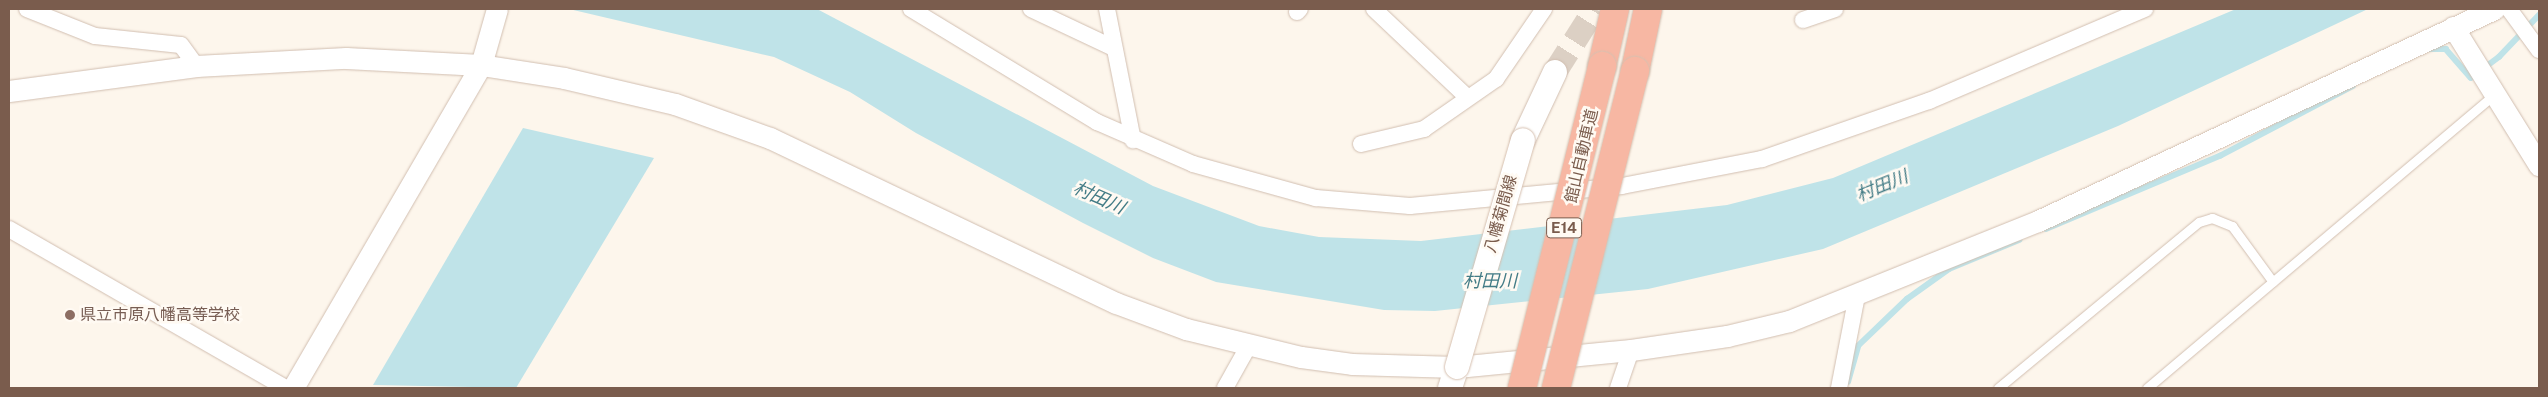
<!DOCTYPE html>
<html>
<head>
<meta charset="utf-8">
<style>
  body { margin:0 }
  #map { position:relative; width:2548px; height:397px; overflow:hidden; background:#fdf6ec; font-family:"Public Sans","Noto Sans JP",sans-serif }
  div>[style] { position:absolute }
  .water>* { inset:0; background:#bfe3e8 }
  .stream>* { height:5.5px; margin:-2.75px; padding:0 2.75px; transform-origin:2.75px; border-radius:2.75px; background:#bfe3e8 }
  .secondary-tunnel>* { height:24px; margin-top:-12px; transform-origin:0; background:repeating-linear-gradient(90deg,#dcd0c4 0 24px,transparent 0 36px) }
  .roads { filter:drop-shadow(0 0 1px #d1beb0) drop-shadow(0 0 1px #d1beb0) }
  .service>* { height:9px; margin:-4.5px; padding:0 4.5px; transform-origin:4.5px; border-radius:4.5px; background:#fff }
  .minor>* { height:16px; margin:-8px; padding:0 8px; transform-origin:8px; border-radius:8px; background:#fff }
  .tertiary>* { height:21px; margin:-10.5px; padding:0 10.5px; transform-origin:10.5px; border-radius:10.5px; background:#fff }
  .secondary>* { height:24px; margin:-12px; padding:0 12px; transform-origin:12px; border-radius:12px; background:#fff }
  .motorway>* { height:28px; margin:-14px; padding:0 14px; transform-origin:14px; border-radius:14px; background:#f7b7a3 }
  .bridges { filter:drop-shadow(0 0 1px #d6c0b0) drop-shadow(0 0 1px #d6c0b0) }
  .secondary-bridge>* { height:24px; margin:-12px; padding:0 12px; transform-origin:12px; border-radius:12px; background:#fff }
  .motorway-bridge>* { height:28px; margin:-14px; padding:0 14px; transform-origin:14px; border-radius:14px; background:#f7b7a3 }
  .dots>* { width:14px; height:14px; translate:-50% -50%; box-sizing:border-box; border:2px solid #fffaf3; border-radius:50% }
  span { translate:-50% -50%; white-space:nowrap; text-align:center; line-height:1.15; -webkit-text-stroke:5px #fffaf3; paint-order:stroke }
  .shield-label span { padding:1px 4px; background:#fffaf3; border:1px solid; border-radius:4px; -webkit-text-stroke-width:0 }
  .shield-label { font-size:15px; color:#7a5c4d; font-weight:700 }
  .street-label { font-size:16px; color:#7a5c4d }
  .education-label { font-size:16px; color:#785e54 }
  .left { translate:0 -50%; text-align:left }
  .water-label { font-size:18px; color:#437c86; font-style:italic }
  .frame { position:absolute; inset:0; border:10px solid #7a5c4d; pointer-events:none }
</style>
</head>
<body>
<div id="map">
  <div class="water">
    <i style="clip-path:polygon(569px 9px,817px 9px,1153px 186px,1259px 226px,1319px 237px,1421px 241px,1727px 205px,1833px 178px,2236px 9px,2368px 9px,2118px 126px,1823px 249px,1648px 289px,1435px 311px,1384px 310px,1216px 282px,1153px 258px,1083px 223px,916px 133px,850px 92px,774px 57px)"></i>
    <i style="clip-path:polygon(523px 128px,654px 158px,516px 388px,373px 385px)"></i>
  </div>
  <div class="stream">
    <i style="left:2428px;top:49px;width:18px"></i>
    <i style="left:2446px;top:49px;width:38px;rotate:49deg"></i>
    <i style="left:2471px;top:78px;width:35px;rotate:-37deg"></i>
    <i style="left:2499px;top:57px;width:58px;rotate:-46.4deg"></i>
    <i style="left:2046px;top:229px;width:189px;rotate:-22.8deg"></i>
    <i style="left:2220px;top:156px;width:150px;rotate:-27.8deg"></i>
    <i style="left:1848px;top:382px;width:37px;rotate:-74deg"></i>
    <i style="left:1858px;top:346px;width:68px;rotate:-43.8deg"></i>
    <i style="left:1907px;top:299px;width:52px;rotate:-35.5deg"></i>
    <i style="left:1949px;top:269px;width:76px;rotate:-22.5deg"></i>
  </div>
  <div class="secondary-tunnel">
    <i style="left:1555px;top:72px;width:75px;rotate:-57.6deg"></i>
  </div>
  <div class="roads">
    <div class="service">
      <i style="left:1998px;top:388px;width:261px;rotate:-39.6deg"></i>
      <i style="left:2199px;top:222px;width:14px;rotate:-17deg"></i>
      <i style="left:2212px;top:218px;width:22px;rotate:22deg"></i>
      <i style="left:2232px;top:226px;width:69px;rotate:53.8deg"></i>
      <i style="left:2147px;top:388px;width:456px;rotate:-40.2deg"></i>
    </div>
    <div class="minor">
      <i style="left:27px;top:9px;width:73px;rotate:21.7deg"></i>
      <i style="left:95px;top:36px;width:86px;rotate:6deg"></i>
      <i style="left:181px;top:45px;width:26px;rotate:54deg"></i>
      <i style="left:911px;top:9px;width:218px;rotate:31.3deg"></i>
      <i style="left:1097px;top:122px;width:105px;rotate:23.6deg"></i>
      <i style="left:1193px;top:164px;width:128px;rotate:15.5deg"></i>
      <i style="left:1316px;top:198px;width:94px;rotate:4.9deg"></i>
      <i style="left:1410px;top:206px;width:213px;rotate:-5.4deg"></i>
      <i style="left:1622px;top:186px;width:143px;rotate:-10.9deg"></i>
      <i style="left:1762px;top:159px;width:177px;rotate:-19.2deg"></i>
      <i style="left:1929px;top:101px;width:235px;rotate:-23.1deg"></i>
      <i style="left:1031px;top:9px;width:92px;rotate:25.2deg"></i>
      <i style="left:1107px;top:9px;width:134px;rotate:78.8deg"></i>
      <i style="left:1374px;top:9px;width:128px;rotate:43.4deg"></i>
      <i style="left:2509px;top:9px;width:51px;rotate:53.8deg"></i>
      <i style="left:1297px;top:12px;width:4px;rotate:-45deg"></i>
      <i style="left:1803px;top:20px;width:34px;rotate:-19deg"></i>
      <i style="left:1361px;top:144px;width:65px;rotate:-13.4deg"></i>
      <i style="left:1424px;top:129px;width:88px;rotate:-34.8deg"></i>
      <i style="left:1496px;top:79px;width:85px;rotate:-55.6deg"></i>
      <i style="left:9px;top:229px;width:319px;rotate:29.9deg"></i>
      <i style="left:1225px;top:388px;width:49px;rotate:-60.8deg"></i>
      <i style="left:1618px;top:388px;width:40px;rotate:-71.1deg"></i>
      <i style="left:1839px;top:388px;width:95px;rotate:-79deg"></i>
    </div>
    <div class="tertiary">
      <i style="left:2453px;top:27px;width:163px;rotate:58.1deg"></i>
      <i style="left:9px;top:91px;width:189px;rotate:-7.6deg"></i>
      <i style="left:196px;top:66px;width:150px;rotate:-3.1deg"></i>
      <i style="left:346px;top:58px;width:135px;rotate:3deg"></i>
      <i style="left:481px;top:65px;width:84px;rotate:8.9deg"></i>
      <i style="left:564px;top:78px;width:114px;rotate:13.2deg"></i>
      <i style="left:675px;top:104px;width:101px;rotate:19.7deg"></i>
      <i style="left:770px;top:138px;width:383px;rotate:25.5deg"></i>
      <i style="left:1116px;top:303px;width:75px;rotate:20.4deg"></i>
      <i style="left:1186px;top:329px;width:118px;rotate:13.7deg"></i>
      <i style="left:1301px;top:357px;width:51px;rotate:7.8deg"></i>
      <i style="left:1352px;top:364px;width:105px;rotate:1.6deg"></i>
      <i style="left:1457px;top:367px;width:175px;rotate:-5.6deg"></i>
      <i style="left:1631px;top:350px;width:97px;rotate:-8.3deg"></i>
      <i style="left:1727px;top:336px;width:64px;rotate:-13.6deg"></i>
      <i style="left:1789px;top:321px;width:268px;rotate:-21.9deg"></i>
      <i style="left:2038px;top:221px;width:503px;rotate:-24.93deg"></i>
      <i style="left:293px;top:388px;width:374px;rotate:-59.8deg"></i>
      <i style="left:481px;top:65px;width:58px;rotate:-74.1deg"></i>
    </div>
    <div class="secondary">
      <i style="left:1523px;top:140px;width:75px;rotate:-64.8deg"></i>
      <i style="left:1450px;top:388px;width:22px;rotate:-72deg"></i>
    </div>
    <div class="motorway">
      <i style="left:1602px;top:66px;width:58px;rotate:-77.2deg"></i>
      <i style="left:1635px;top:71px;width:63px;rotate:-78.2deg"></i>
    </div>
  </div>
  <div class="bridges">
    <div class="secondary-bridge">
      <i style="left:1457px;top:367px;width:236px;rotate:-73.8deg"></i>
    </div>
    <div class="motorway-bridge">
      <i style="left:1522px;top:388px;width:332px;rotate:-76deg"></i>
      <i style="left:1556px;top:388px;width:327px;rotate:-76deg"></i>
    </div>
  </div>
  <div class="dots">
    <i style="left:70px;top:315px;background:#8d6e63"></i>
  </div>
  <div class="shield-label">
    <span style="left:1564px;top:228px">E14</span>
  </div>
  <div class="street-label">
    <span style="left:1582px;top:156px;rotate:-77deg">館山自動車道</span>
    <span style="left:1501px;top:214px;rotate:-74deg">八幡菊間線</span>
  </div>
  <div class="education-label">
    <span class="left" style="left:80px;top:315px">県立市原八幡高等学校</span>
  </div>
  <div class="water-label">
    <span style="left:1882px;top:186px;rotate:-22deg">村田川</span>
    <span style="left:1099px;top:198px;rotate:24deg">村田川</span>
    <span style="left:1490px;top:281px">村田川</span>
  </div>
  <div class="frame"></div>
</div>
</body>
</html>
